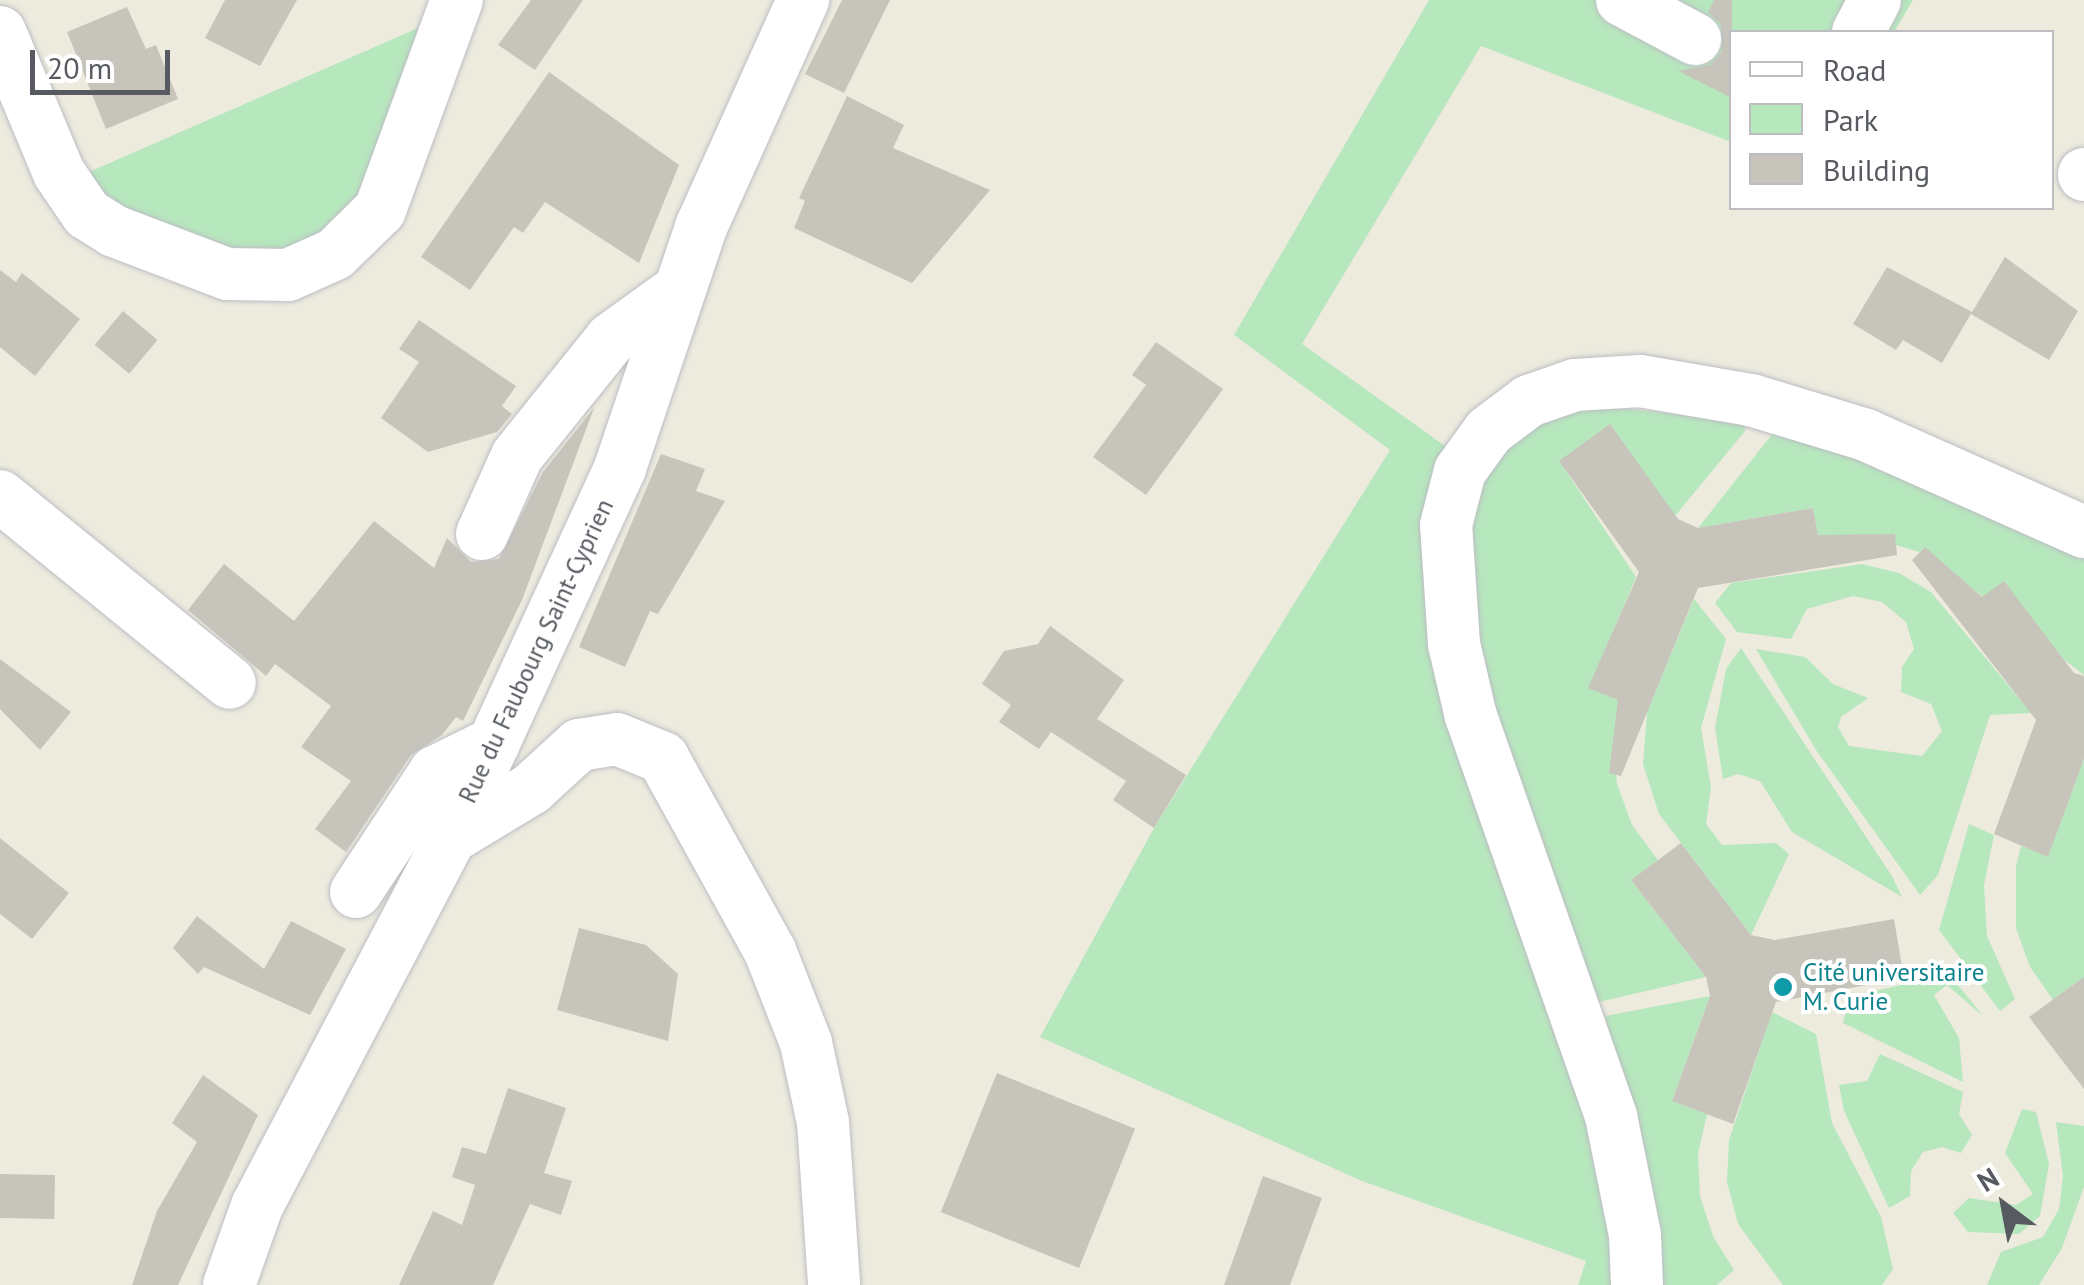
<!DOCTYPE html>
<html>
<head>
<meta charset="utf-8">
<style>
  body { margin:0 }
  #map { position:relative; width:2084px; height:1285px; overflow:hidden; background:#edebde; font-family:"PT Sans",sans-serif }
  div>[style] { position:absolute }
  .green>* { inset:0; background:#b7e7bd }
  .building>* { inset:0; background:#c7c5bb; transform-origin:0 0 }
  .roads { filter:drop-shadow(0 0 2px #bcbdc4) drop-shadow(0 0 2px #bcbdc4) }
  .minor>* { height:52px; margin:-26px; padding:0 26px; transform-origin:26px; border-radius:26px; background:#fff }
  .dots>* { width:28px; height:28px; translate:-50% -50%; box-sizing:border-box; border:5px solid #fff; border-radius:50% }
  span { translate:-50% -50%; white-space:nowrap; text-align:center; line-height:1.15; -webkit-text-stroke:8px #fff; paint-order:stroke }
  .street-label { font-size:25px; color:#575b61 }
  .culture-label { font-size:25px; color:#0d838f }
  .left { translate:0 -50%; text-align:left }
  .legend { position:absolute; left:1729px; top:30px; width:325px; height:180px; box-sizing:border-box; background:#fff; border:2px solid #bcbdc0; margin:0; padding:12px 18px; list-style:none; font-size:30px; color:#575b61 }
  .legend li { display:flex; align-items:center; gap:20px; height:50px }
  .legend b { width:50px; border:2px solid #bcbdc0 }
  .north { position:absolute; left:1954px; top:1155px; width:100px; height:100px; -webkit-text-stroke:8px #fff; paint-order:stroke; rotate:328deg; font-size:28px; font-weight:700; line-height:40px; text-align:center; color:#575b61 }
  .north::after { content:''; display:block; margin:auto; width:35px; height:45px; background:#575b61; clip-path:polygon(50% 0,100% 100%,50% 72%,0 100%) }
  .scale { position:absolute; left:30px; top:50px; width:140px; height:45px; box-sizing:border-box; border:5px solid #575b61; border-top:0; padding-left:12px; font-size:30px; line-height:35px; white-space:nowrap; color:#575b61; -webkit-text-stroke:8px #fff; paint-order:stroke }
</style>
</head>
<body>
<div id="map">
  <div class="green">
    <i style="clip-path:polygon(1429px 0,1913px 0,1894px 32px,1732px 32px,1731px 142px,1481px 46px,1302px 344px,1448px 448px,1437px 468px,1569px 1047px,1609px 1195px,1617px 1285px,1578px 1285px,1586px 1261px,1362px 1181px,1040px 1037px,1154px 828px,1390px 450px,1234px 335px)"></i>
    <i style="clip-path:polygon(425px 25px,383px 170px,294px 258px,187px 245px,106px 198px,89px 172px)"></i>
    <i style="clip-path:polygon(1598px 406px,1745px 421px,1745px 431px,1675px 516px,1610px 424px,1560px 462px,1636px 577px,1589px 688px,1621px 701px,1613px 742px,1617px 784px,1632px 825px,1658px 860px,1631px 880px,1706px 977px,1599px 1002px,1478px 665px,1467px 568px,1476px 496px,1506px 443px,1559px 414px)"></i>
    <i style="clip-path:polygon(1777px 428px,1890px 468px,2084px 555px,2084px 675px,1929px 555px,1863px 535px,1818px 537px,1813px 508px,1698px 528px)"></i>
    <i style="clip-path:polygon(1862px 564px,1899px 573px,1931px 592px,2031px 713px,1990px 715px,1938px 875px,1920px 895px,1816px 750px,1756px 649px,1805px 657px,1833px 684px,1868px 698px,1841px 717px,1838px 727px,1849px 746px,1922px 756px,1942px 731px,1931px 704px,1901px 692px,1902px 667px,1914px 649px,1906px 622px,1882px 602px,1853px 596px,1807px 609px,1791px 639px,1737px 632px,1715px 603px,1731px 583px)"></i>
    <i style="clip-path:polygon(1694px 599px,1726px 639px,1701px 728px,1711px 787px,1706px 824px,1722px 845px,1776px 843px,1789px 854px,1751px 935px,1659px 814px,1643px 764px,1647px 712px)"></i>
    <i style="clip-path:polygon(1741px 648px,1892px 876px,1902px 897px,1792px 832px,1760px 781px,1738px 774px,1723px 779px,1715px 728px,1726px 669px)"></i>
    <i style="clip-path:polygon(2084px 759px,2084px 991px,2077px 982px,2053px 1000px,2030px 967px,2016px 928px,2016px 866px,2021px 846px,2048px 856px)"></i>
    <i style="clip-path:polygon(1969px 824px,1994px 835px,1984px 885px,1987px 936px,2015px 999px,2000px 1011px,1939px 930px)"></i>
    <i style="clip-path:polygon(1949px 974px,1983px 1016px,1947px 985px,1934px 995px,1959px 1038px,1963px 1082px,1843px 1023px,1849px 997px)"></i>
    <i style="clip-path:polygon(1710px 996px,1672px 1101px,1707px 1114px,1698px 1154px,1700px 1196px,1713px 1236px,1734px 1270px,1717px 1285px,1658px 1285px,1643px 1154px,1605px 1016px)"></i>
    <i style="clip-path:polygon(1772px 1012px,1816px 1034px,1832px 1123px,1881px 1217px,1893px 1269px,1882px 1285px,1783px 1285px,1738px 1224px,1727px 1182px,1729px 1140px)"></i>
    <i style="clip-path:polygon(1880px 1054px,1963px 1092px,1959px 1114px,1972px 1135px,1961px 1153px,1942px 1147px,1923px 1152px,1911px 1171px,1910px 1196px,1889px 1208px,1844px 1111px,1839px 1085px,1867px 1081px)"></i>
    <i style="clip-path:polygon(2022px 1109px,2036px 1112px,2049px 1164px,2040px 1216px,2019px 1234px,1968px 1232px,1953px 1213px,1969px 1198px,2016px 1205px,2033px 1194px,2005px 1153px)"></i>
    <i style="clip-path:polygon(2056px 1122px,2084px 1126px,2084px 1187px,2062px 1248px,2039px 1285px,1987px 1285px,2001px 1252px,2043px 1237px,2059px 1209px,2063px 1176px)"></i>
  </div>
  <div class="building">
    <i style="clip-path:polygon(225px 0,297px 0,260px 66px,205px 38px)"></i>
    <i style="clip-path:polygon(531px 0,583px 0,535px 70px,498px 45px)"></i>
    <i style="clip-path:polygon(842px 0,890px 0,844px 93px,805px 74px)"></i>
    <i style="clip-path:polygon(1714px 0,1732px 0,1732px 98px,1678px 71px,1710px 65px,1722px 52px,1721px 24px,1708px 12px)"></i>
    <i style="clip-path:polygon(127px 7px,146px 49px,156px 45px,178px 99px,106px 129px,67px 32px)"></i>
    <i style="clip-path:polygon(549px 72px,679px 165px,639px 263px,545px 202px,523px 233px,514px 227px,470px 290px,421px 257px)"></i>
    <i style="clip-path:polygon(847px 96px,904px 125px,893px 148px,990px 190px,912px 283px,794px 228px,805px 201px,799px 198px)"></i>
    <i style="clip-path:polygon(2005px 257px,2078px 311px,2049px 360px,1971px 314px)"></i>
    <i style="clip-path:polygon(1887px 267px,1972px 312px,1942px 363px,1903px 340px,1896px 350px,1853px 324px)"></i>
    <i style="clip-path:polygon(0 270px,16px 282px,22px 273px,80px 319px,35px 376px,0 347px)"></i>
    <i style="left:123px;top:311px;width:45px;height:44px;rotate:40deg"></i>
    <i style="clip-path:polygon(419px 320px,516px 386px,502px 406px,512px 414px,497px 432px,428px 452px,381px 418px,419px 362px,399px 349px)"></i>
    <i style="clip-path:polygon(1156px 342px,1223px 389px,1146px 495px,1093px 457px,1146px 385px,1132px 375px)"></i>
    <i style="clip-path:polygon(594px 408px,522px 600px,463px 721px,456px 717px,442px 735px,411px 755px,346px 852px,315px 829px,351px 781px,301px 747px,331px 706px,275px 664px,266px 676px,188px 610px,224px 564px,294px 621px,374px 521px,434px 568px,447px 538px,471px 562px,499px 559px,543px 472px)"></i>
    <i style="clip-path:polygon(1610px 424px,1678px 519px,1698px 528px,1813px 508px,1818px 535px,1895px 534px,1897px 555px,1698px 588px,1621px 776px,1609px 773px,1618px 700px,1588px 688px,1639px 572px,1559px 461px)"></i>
    <i style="clip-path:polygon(661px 454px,705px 469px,696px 491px,725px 501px,658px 614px,650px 611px,625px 667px,579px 647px)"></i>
    <i style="clip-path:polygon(1925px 547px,1982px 597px,2004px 581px,2074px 673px,2084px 676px,2084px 759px,2048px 857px,1994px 834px,2036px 720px,1912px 560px)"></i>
    <i style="clip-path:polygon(1050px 626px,1124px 680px,1097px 719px,1186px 775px,1154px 828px,1113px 800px,1126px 781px,1051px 732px,1039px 749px,999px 722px,1011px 705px,982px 684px,1004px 651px,1038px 644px)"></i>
    <i style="clip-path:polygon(0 659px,71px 712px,40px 750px,0 709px)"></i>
    <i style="clip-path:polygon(0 838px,69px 893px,32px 939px,0 914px)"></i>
    <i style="clip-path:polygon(1681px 843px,1751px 935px,1775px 940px,1894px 919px,1904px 978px,1776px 1002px,1733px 1124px,1672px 1101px,1710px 996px,1706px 977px,1631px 880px)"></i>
    <i style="clip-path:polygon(197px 916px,264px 969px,291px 921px,346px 949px,310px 1015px,204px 967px,198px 974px,173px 948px)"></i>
    <i style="clip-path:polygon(579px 928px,646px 945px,678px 974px,668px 1041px,557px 1010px)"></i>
    <i style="clip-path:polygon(2084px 977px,2084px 1089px,2029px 1017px)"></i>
    <i style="left:997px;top:1073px;width:149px;height:150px;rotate:22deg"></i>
    <i style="clip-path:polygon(203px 1075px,258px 1115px,178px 1285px,132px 1285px,157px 1211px,197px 1142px,172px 1123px)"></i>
    <i style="clip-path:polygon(508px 1088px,566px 1108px,544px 1173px,572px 1181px,561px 1215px,530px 1204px,493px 1285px,399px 1285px,433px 1211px,462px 1225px,475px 1185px,452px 1177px,462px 1147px,486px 1154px)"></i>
    <i style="left:55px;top:1175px;width:44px;height:55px;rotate:91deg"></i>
    <i style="clip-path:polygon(1263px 1176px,1322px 1198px,1290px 1285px,1224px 1285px)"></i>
  </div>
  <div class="roads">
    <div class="minor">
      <i style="left:1622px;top:0;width:83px;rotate:28.1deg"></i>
      <i style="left:0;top:32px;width:153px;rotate:67.3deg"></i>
      <i style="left:59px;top:173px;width:50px;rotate:55.7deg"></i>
      <i style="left:87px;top:214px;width:32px;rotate:32deg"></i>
      <i style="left:114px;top:231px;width:121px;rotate:20.8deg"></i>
      <i style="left:227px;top:274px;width:61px;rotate:0.9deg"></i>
      <i style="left:288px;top:275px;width:51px;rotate:-24.1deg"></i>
      <i style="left:335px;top:254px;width:63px;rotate:-44.4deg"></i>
      <i style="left:380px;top:210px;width:224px;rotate:-69.9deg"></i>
      <i style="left:1858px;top:32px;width:36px;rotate:-62deg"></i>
      <i style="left:2084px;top:175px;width:1px;rotate:-90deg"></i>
      <i style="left:0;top:496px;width:296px;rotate:39.1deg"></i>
      <i style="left:482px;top:534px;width:85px;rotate:-65.8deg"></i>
      <i style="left:517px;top:456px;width:150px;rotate:-51.2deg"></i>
      <i style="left:611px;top:339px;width:84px;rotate:-35.8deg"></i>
      <i style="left:450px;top:838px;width:95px;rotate:-31.2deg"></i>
      <i style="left:531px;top:789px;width:65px;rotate:-42.5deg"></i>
      <i style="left:579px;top:745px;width:38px;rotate:-9deg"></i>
      <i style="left:617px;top:739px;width:50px;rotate:22.4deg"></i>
      <i style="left:663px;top:758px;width:221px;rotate:61deg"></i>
      <i style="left:770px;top:951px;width:99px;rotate:68.6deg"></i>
      <i style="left:806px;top:1043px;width:81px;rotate:77.9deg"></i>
      <i style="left:823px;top:1122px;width:163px;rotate:86.1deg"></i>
      <i style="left:356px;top:892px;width:144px;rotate:-56.6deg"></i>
      <i style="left:435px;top:772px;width:66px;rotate:-26.2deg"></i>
      <i style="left:229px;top:1285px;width:84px;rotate:-70.5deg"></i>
      <i style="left:257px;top:1206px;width:416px;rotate:-62.3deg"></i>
      <i style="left:450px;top:838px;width:407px;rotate:-65.3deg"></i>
      <i style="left:620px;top:468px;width:256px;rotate:-71.4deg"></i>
      <i style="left:702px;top:225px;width:247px;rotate:-65.8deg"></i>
      <i style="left:1637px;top:1285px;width:50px;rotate:-92.3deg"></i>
      <i style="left:1635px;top:1235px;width:121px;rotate:-101.4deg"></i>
      <i style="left:1611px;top:1116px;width:423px;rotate:-109.3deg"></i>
      <i style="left:1471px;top:717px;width:75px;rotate:-103.1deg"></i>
      <i style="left:1454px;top:644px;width:119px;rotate:-93.8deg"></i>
      <i style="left:1446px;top:525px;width:56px;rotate:-75.5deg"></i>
      <i style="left:1460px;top:471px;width:49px;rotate:-54.1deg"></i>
      <i style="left:1489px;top:431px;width:50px;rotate:-36.9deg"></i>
      <i style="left:1529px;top:401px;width:49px;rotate:-19.2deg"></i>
      <i style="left:1575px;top:385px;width:65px;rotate:-3.5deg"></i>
      <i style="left:1640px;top:381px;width:113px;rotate:9.7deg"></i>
      <i style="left:1751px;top:400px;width:120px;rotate:16.9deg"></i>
      <i style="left:1866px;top:435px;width:239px;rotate:24deg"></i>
    </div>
  </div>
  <div class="dots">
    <i style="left:1783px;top:987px;background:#0f9aa8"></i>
  </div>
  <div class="street-label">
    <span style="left:536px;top:651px;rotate:-65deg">Rue du Faubourg Saint-Cyprien</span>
  </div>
  <div class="culture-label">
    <span class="left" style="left:1803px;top:987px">Cité universitaire<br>M. Curie</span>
  </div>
  <ul class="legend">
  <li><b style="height:12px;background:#fff"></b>Road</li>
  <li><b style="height:28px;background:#b7e7bd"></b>Park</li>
  <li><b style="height:28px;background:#c7c5bb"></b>Building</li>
  </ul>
  <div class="north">N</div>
  <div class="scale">20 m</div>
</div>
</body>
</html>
